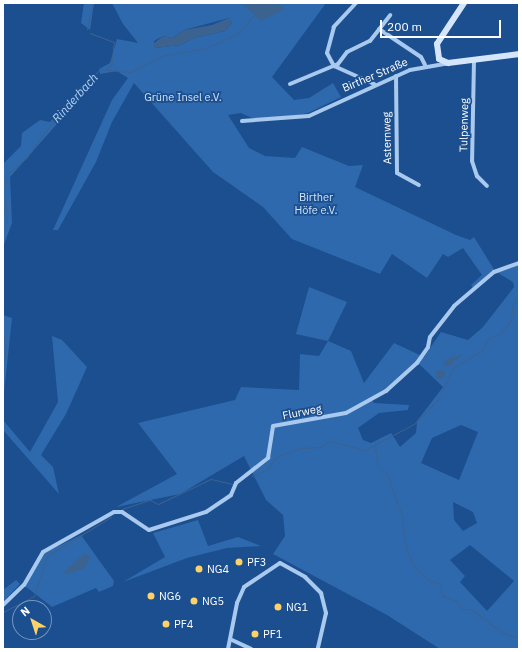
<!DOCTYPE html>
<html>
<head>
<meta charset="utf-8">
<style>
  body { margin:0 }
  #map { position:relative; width:522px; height:652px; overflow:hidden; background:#1b4f8f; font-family:"IBM Plex Sans",sans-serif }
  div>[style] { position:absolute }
  .green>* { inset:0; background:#2e69ad }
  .water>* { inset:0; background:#3c6290 }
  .round { border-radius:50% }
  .stream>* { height:1px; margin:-0.5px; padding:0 0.5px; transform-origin:0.5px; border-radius:0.5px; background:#3c6290 }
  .street>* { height:4px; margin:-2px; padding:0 2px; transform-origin:2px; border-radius:2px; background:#a9c9ee }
  .secondary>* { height:6px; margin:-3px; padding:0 3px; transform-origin:3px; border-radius:3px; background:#d6e6fa }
  .dots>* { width:11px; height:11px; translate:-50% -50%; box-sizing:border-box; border:2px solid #1b4f8f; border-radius:50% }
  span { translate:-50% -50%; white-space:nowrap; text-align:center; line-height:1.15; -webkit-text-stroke:3.5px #1b4f8f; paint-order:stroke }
  .street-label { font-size:11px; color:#fff }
  .park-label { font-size:11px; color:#cfe3fa }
  .poi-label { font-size:11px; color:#fff }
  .left { translate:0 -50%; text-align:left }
  .water-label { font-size:12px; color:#b5d3f5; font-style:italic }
  .frame { position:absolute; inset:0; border:4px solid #fff; pointer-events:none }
  .north { position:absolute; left:12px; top:600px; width:40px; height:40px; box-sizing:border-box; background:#1b4f8f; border:1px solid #7695bc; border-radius:50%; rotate:321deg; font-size:11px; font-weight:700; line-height:16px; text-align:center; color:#fff }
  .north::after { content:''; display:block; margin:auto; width:14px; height:18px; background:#ffd166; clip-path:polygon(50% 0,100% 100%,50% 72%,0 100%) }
  .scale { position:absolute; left:380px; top:20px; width:121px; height:18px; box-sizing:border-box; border:2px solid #fff; border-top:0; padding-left:5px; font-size:12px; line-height:14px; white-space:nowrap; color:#fff; -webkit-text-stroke:3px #1b4f8f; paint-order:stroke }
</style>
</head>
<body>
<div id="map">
  <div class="green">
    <i style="clip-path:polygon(84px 3px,94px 3px,90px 30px,81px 23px)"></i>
    <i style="clip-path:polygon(evenodd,112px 3px,326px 3px,272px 77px,294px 100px,309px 98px,333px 83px,341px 97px,308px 113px,293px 116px,254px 119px,241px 113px,228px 115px,249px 148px,265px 156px,295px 158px,302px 147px,349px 166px,363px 165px,355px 187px,456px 235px,470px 240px,474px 237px,495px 271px,519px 263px,519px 649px,440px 649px,387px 615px,273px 554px,285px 536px,283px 515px,266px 500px,244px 456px,180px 494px,116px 507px,177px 474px,138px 423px,235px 400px,241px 387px,299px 390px,300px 354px,319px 356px,328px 341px,296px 334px,309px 287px,347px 302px,328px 341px,351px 351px,364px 383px,394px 343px,424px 357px,441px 332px,468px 340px,483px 327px,514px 287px,513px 282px,495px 271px,473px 288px,471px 285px,482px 275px,463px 248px,448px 257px,443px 254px,427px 278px,392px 254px,380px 274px,292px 239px,263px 207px,213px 172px,134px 83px,112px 122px,96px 162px,58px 230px,53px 230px,112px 100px,128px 78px,117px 71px,100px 74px,99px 69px,110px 63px,117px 39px,138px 43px,123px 24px,112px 3px,229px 18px,232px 23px,225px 31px,194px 38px,180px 45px,155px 48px,154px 41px,163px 36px,172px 38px,184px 30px,229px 18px,112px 3px,418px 363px,443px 387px,417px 421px,416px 433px,400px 447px,391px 433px,371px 443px,363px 440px,358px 428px,379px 413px,408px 410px,409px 405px,374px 403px,372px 400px,418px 363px,112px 3px,461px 425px,478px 432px,459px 480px,421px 463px,432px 438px,461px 425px,112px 3px,453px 502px,473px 512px,477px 523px,463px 531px,454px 520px,453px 502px,112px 3px,470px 545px,514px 581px,487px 611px,460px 582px,465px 576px,450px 560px,470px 545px)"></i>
    <i style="clip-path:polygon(92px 79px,87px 90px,10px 177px,12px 223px,3px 247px,3px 164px,21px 146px,22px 133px,40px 120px,50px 122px,79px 88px)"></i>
    <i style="clip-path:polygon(3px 315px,12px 318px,3px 402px)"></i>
    <i style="clip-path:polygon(52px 336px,62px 340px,87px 367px,66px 414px,41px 455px,53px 467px,59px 494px,3px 430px,3px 420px,30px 452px,58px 402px)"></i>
    <i style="clip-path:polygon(198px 520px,208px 546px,238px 537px,261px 546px,227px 548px,187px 558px,123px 582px,165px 557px,153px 533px)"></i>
    <i style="clip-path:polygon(81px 535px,114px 581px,113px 586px,99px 592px,96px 588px,52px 607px,25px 586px,44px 553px)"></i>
    <i style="clip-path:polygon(16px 580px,20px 584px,3px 602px,3px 590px)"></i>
  </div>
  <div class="water">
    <i style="clip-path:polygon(242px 3px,277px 3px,285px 9px,261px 21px)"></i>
    <i style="clip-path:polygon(229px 18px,232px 23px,225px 31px,194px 38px,180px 45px,155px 48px,153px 44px,163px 36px,172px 38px,184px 30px,212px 25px)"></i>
    <i style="clip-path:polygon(463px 354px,448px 367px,443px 364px,447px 359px)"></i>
    <i class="round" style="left:435.5px;top:369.5px;width:9px;height:9px"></i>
    <i style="clip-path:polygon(84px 554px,90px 556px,85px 568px,67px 574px,64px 572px)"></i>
  </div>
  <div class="stream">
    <i style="left:87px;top:29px;width:27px;rotate:-77deg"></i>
    <i style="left:90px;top:33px;width:26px;rotate:21deg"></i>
    <i style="left:114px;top:42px;width:23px;rotate:97deg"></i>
    <i style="left:111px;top:65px;width:6px;rotate:141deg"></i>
    <i style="left:5px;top:189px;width:15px;rotate:-82deg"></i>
    <i style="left:7px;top:174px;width:26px;rotate:-40deg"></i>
    <i style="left:27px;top:157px;width:46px;rotate:-53.9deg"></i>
    <i style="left:54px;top:120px;width:69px;rotate:-48deg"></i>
    <i style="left:100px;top:69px;width:30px;rotate:6deg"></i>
    <i style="left:130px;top:72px;width:35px;rotate:-27deg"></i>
    <i style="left:161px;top:56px;width:46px;rotate:-10.1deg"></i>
    <i style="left:206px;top:48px;width:34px;rotate:-24deg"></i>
    <i style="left:237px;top:34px;width:25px;rotate:-48deg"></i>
    <i style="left:3px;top:229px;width:8px;rotate:-60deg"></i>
    <i style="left:7px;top:222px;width:28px;rotate:-94deg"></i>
    <i style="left:3px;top:334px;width:20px;rotate:81deg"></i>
    <i style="left:6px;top:354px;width:8px;rotate:113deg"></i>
    <i style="left:375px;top:445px;width:19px;rotate:84deg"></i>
    <i style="left:377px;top:464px;width:14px;rotate:45deg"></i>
    <i style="left:387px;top:474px;width:45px;rotate:70.3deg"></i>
    <i style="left:402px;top:516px;width:34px;rotate:83deg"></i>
    <i style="left:406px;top:550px;width:20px;rotate:63deg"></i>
    <i style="left:415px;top:568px;width:20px;rotate:41deg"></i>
    <i style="left:430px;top:581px;width:9px;rotate:13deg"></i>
    <i style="left:439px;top:583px;width:14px;rotate:73deg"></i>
    <i style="left:443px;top:596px;width:14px;rotate:21deg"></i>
    <i style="left:456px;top:601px;width:10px;rotate:53deg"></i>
    <i style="left:462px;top:609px;width:9px"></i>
    <i style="left:471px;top:609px;width:38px;rotate:37deg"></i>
    <i style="left:501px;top:632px;width:19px;rotate:18deg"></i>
    <i style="left:252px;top:476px;width:17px;rotate:-24deg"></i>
    <i style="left:268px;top:469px;width:14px;rotate:-56deg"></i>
    <i style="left:276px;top:457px;width:27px;rotate:-20deg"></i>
    <i style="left:301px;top:448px;width:20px;rotate:-3deg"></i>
    <i style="left:321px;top:447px;width:10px;rotate:-37deg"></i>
    <i style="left:329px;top:441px;width:37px;rotate:14deg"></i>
    <i style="left:365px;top:450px;width:55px;rotate:-28deg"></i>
    <i style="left:414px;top:424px;width:36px;rotate:-46deg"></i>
    <i style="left:439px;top:398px;width:33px;rotate:-65deg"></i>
    <i style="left:453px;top:368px;width:33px;rotate:-31deg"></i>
    <i style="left:481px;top:351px;width:14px;rotate:-60deg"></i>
    <i style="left:488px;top:339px;width:14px;rotate:-25deg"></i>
    <i style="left:501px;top:333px;width:16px;rotate:-52deg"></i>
    <i style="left:511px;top:320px;width:16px;rotate:-83deg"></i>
    <i style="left:513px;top:304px;width:10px;rotate:-53deg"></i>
    <i style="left:122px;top:509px;width:29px;rotate:-18deg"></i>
    <i style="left:150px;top:500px;width:9px;rotate:27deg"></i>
    <i style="left:158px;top:504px;width:59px;rotate:-25.3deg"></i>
    <i style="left:211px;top:479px;width:23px;rotate:13deg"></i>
    <i style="left:3px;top:612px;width:35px;rotate:-27deg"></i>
    <i style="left:34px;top:596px;width:42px;rotate:-72deg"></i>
    <i style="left:47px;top:556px;width:75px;rotate:-31.4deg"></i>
  </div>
  <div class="street">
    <i style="left:356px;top:3px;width:33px;rotate:133deg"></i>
    <i style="left:334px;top:27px;width:27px;rotate:105deg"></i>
    <i style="left:327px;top:53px;width:15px;rotate:62deg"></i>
    <i style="left:334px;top:66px;width:44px;rotate:24.2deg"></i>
    <i style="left:379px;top:29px;width:50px;rotate:33.7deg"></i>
    <i style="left:421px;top:57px;width:9px;rotate:63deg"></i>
    <i style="left:474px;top:60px;width:101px;rotate:91.1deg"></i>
    <i style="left:472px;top:161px;width:16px;rotate:72deg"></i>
    <i style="left:477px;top:176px;width:14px;rotate:45deg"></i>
    <i style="left:396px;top:76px;width:97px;rotate:89.4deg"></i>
    <i style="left:397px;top:173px;width:25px;rotate:29deg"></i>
    <i style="left:290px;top:84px;width:52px;rotate:-22.6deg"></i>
    <i style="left:338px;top:64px;width:15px;rotate:-53deg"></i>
    <i style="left:347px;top:52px;width:25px;rotate:-26deg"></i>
    <i style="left:370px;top:41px;width:33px;rotate:-52deg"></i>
    <i style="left:242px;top:121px;width:67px;rotate:-4.3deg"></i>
    <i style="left:309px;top:116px;width:111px;rotate:-24.5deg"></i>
    <i style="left:410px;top:70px;width:39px;rotate:-10deg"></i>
    <i style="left:3px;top:605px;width:29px;rotate:-44deg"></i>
    <i style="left:24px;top:585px;width:38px;rotate:-60deg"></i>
    <i style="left:43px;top:552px;width:81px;rotate:-29.4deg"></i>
    <i style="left:114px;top:512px;width:8px"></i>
    <i style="left:122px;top:512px;width:32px;rotate:34deg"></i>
    <i style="left:149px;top:530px;width:60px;rotate:-17.5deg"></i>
    <i style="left:206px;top:512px;width:30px;rotate:-34deg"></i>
    <i style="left:231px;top:495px;width:13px;rotate:-67deg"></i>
    <i style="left:236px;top:483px;width:41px;rotate:-38deg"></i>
    <i style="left:268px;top:458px;width:32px;rotate:-81deg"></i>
    <i style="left:273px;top:426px;width:74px;rotate:-10.1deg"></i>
    <i style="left:346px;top:413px;width:46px;rotate:-28.8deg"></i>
    <i style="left:386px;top:391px;width:42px;rotate:-42.1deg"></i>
    <i style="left:417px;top:363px;width:19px;rotate:-55deg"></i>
    <i style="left:428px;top:347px;width:10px;rotate:-79deg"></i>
    <i style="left:430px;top:337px;width:39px;rotate:-52deg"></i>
    <i style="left:454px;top:306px;width:52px;rotate:-40.4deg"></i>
    <i style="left:494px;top:272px;width:27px;rotate:-20deg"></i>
    <i style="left:232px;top:640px;width:21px;rotate:25deg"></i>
    <i style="left:228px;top:649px;width:47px;rotate:-78.9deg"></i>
    <i style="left:237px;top:603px;width:17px;rotate:-66deg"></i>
    <i style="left:244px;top:587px;width:43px;rotate:-33.7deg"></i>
    <i style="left:280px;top:563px;width:29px;rotate:29deg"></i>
    <i style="left:305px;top:577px;width:23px;rotate:45deg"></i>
    <i style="left:321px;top:593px;width:21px;rotate:76deg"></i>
    <i style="left:326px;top:613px;width:37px;rotate:103deg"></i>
  </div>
  <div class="secondary">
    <i style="left:464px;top:3px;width:49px;rotate:123.4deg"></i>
    <i style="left:437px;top:44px;width:15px;rotate:82deg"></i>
    <i style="left:439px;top:59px;width:10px;rotate:24deg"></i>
    <i style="left:448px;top:63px;width:72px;rotate:-7.2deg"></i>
  </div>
  <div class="dots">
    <i style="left:239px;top:562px;background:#ffd166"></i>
    <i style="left:199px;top:569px;background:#ffd166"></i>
    <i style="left:151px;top:596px;background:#ffd166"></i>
    <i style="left:194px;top:601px;background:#ffd166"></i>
    <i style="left:278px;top:607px;background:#ffd166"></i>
    <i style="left:166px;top:624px;background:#ffd166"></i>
    <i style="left:255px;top:634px;background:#ffd166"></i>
  </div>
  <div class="street-label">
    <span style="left:375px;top:75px;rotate:-23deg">Birther Straße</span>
    <span style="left:464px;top:125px;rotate:-89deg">Tulpenweg</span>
    <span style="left:387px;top:138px;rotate:-91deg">Asternweg</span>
    <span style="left:302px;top:412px;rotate:-11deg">Flurweg</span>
  </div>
  <div class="park-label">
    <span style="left:183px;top:97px">Grüne Insel e.V.</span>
    <span style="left:316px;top:204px">Birther<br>Höfe e.V.</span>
  </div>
  <div class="poi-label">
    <span class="left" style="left:247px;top:562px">PF3</span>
    <span class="left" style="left:207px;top:569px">NG4</span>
    <span class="left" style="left:159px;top:596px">NG6</span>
    <span class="left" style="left:202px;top:601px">NG5</span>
    <span class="left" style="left:286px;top:607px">NG1</span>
    <span class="left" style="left:174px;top:624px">PF4</span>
    <span class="left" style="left:263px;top:634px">PF1</span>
  </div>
  <div class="water-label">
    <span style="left:75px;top:98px;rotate:-48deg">Rinderbach</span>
  </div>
  <div class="frame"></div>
  <div class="north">N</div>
  <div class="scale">200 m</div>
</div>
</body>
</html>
